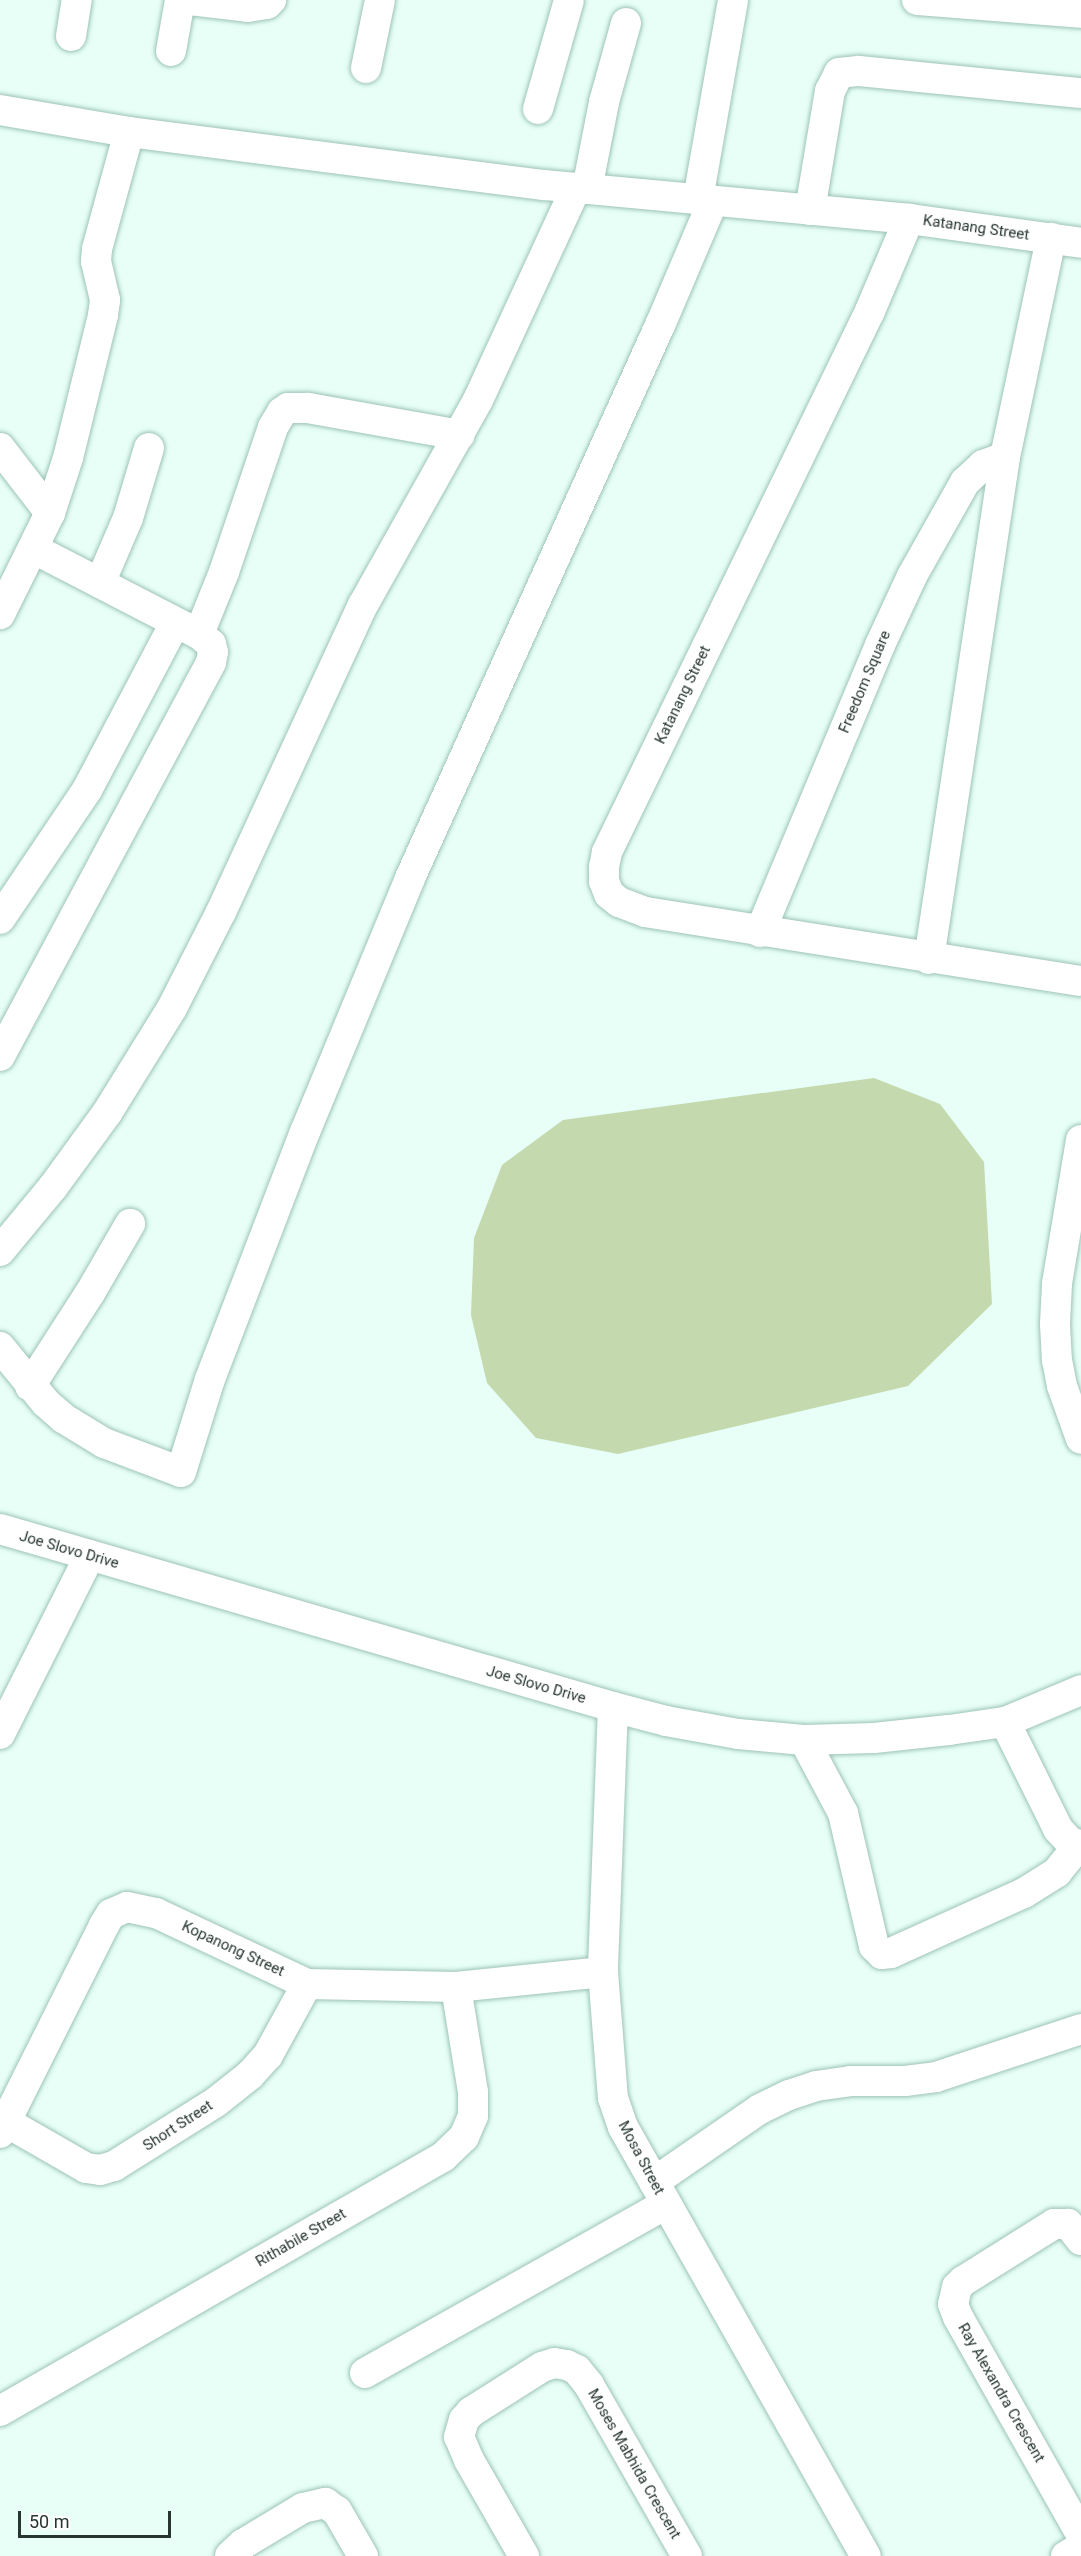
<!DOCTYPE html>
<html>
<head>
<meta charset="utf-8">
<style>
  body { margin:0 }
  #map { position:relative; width:1081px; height:2556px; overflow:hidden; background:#e7fff7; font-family:Roboto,sans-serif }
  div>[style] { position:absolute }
  .green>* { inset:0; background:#c4d9ad }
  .roads { filter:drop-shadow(0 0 2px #9dc3b7) drop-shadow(0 0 2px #9dc3b7) }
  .minor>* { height:30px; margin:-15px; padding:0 15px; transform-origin:15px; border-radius:15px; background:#fff }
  span { translate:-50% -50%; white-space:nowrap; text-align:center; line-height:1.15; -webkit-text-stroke:4.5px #fff; paint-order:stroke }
  .street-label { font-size:15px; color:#273631 }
  .scale { position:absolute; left:18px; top:2511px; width:153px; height:27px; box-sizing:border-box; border:3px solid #273631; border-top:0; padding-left:8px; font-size:18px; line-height:21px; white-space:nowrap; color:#273631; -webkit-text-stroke:4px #fff; paint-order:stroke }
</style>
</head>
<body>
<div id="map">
  <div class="green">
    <i style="clip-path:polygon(874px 1078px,940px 1104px,984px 1162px,992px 1304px,908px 1386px,618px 1454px,536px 1438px,487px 1383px,471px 1315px,474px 1238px,502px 1165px,563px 1120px)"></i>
  </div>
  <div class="roads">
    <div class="minor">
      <i style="left:190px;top:0;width:58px;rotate:6.9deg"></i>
      <i style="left:248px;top:7px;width:19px;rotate:-9deg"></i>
      <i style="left:267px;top:4px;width:6px;rotate:-45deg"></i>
      <i style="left:917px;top:0;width:165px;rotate:4.5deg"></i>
      <i style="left:71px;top:36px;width:36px;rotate:-81deg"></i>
      <i style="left:171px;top:51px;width:52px;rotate:-80deg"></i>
      <i style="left:366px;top:68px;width:69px;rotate:-78.4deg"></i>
      <i style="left:538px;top:109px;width:113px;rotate:-74.1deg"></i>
      <i style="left:0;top:110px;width:131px;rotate:9.7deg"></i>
      <i style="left:129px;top:132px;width:419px;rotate:7.3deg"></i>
      <i style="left:545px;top:185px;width:366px;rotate:5.3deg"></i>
      <i style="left:909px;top:219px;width:174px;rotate:7.9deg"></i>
      <i style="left:587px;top:189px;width:89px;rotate:-78.9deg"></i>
      <i style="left:604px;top:102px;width:82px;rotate:-74.4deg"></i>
      <i style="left:698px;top:199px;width:202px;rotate:-80deg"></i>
      <i style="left:810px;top:210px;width:121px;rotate:-80.5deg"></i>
      <i style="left:830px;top:91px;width:20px;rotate:-63deg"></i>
      <i style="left:839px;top:73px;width:20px;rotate:-6deg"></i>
      <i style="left:859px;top:71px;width:223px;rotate:5.7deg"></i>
      <i style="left:909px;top:219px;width:100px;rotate:113deg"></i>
      <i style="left:870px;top:311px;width:602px;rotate:115.93deg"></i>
      <i style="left:607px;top:852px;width:15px;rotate:101deg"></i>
      <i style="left:604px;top:867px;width:14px;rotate:90deg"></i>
      <i style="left:604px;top:881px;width:14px;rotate:69deg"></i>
      <i style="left:609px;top:894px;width:13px;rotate:39deg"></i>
      <i style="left:619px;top:902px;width:28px;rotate:21deg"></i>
      <i style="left:645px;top:912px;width:441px;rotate:9deg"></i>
      <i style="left:0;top:448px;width:82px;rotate:52.4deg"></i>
      <i style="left:50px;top:513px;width:113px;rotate:116.3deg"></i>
      <i style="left:50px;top:513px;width:58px;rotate:-71.9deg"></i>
      <i style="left:68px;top:458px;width:147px;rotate:-76.2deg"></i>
      <i style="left:103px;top:315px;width:15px;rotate:-82deg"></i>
      <i style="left:105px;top:300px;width:40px;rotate:-103deg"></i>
      <i style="left:96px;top:261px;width:12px;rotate:-85deg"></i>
      <i style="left:97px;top:249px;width:121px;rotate:-74.7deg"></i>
      <i style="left:34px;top:549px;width:186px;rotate:27.3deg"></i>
      <i style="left:199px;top:634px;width:67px;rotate:-68deg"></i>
      <i style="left:224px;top:572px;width:153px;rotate:-71.3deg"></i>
      <i style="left:273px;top:427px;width:17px;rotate:-59deg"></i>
      <i style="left:282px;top:412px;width:7px;rotate:-34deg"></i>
      <i style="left:288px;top:408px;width:20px"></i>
      <i style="left:308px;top:408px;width:154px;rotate:10.1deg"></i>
      <i style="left:100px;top:583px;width:71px;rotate:-66.7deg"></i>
      <i style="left:128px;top:518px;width:73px;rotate:-73.3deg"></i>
      <i style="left:0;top:919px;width:156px;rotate:-56deg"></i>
      <i style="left:87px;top:790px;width:189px;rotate:-62.2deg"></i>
      <i style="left:760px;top:932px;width:311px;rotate:-67.3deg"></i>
      <i style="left:880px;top:645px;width:76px;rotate:-65.1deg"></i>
      <i style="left:912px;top:576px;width:108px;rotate:-60.6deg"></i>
      <i style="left:965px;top:482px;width:25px;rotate:-43deg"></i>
      <i style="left:983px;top:465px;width:23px;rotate:-20deg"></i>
      <i style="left:929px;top:959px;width:508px;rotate:-81.39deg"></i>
      <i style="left:1005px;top:457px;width:224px;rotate:-78.1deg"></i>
      <i style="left:0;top:1056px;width:447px;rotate:-61.8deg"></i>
      <i style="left:211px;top:662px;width:10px;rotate:-79deg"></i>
      <i style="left:213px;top:652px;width:8px;rotate:-104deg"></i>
      <i style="left:211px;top:644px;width:16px;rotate:-140deg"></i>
      <i style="left:1081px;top:1140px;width:146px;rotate:99.5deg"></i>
      <i style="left:1057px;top:1284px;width:40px;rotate:92.9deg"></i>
      <i style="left:1055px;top:1324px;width:36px;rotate:87deg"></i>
      <i style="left:1057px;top:1360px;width:26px;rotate:79deg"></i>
      <i style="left:1062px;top:1386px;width:56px;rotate:70.3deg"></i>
      <i style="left:0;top:1251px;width:83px;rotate:-50.4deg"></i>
      <i style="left:53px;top:1187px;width:92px;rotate:-53.9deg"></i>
      <i style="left:107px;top:1113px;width:123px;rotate:-58.2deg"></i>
      <i style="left:172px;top:1008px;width:108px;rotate:-63deg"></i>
      <i style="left:221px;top:912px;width:338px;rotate:-65.2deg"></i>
      <i style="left:363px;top:605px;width:235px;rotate:-60.7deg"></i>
      <i style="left:478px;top:400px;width:234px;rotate:-65.2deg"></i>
      <i style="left:0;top:1347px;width:72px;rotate:50.6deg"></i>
      <i style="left:46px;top:1403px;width:23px;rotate:41deg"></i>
      <i style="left:63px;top:1418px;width:48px;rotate:31.4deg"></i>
      <i style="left:104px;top:1443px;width:82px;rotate:20.6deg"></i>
      <i style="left:181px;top:1472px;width:97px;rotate:-72.7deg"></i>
      <i style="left:210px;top:1379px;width:265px;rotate:-69deg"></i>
      <i style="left:305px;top:1132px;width:275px;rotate:-67.5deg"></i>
      <i style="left:410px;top:878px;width:609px;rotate:-65.67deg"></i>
      <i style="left:661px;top:323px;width:133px;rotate:-66.9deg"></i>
      <i style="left:30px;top:1386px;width:111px;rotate:-57.2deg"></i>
      <i style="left:90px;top:1293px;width:80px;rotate:-59.9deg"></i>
      <i style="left:0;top:1529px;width:638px;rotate:16.19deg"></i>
      <i style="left:613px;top:1707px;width:55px;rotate:14.8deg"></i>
      <i style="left:666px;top:1721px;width:73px;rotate:10.2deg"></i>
      <i style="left:738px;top:1734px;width:66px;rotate:5.2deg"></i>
      <i style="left:804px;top:1740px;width:70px;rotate:-1.6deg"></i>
      <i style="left:874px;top:1738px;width:75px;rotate:-6.1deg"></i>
      <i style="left:949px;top:1730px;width:57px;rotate:-8.1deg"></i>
      <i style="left:1005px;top:1722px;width:82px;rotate:-22.8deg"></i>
      <i style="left:613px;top:1707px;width:265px;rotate:92.2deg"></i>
      <i style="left:603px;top:1972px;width:126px;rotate:85.5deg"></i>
      <i style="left:613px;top:2098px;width:31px;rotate:71deg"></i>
      <i style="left:623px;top:2127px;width:493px;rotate:60.5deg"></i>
      <i style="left:1005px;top:1722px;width:119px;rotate:63.6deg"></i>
      <i style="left:1058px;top:1829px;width:19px;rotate:47deg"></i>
      <i style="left:1071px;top:1843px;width:10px;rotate:11deg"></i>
      <i style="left:0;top:1734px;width:200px;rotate:-63.3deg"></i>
      <i style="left:804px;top:1740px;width:83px;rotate:61.9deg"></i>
      <i style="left:843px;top:1813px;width:137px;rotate:76.9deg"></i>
      <i style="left:874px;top:1946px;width:11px;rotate:45deg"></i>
      <i style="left:882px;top:1954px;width:9px;rotate:-6deg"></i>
      <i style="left:891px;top:1953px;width:146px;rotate:-24.3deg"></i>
      <i style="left:1024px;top:1893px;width:39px;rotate:-32deg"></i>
      <i style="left:1057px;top:1872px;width:35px;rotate:-51deg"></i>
      <i style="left:6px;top:2122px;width:92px;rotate:29.9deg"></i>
      <i style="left:86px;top:2168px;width:14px;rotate:8deg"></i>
      <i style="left:100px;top:2170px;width:15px;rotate:-16deg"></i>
      <i style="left:114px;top:2166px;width:120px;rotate:-32.1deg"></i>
      <i style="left:216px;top:2102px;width:43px;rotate:-38.5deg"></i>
      <i style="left:250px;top:2075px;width:27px;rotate:-48deg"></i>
      <i style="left:268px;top:2055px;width:81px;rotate:-61.2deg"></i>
      <i style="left:0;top:2133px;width:233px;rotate:-63.4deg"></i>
      <i style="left:104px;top:1925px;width:13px;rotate:-58deg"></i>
      <i style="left:111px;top:1914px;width:17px;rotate:-24deg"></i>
      <i style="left:127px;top:1907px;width:30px;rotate:12deg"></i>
      <i style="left:156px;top:1913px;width:167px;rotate:25.2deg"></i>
      <i style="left:307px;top:1984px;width:149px;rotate:1.2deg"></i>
      <i style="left:456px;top:1987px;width:148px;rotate:-5.8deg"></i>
      <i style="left:654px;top:2182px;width:129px;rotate:-34.6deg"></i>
      <i style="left:760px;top:2109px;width:32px;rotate:-26deg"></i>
      <i style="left:789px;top:2095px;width:28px;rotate:-18deg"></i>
      <i style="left:816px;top:2086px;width:35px;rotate:-8deg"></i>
      <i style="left:851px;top:2081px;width:54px"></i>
      <i style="left:905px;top:2081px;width:31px;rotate:-7deg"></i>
      <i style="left:936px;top:2077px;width:153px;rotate:-18.3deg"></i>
      <i style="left:1081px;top:2240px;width:21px;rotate:-129deg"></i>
      <i style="left:1068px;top:2224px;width:14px;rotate:180deg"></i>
      <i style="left:1054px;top:2224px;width:107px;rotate:147.9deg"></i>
      <i style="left:963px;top:2281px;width:8px;rotate:135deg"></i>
      <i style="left:957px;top:2287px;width:17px;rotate:103deg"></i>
      <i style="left:953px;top:2304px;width:14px;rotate:69deg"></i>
      <i style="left:958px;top:2317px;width:249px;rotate:60.5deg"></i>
      <i style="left:365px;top:2373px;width:345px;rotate:-29.3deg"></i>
      <i style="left:0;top:2411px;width:511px;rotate:-29.83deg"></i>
      <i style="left:443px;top:2157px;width:29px;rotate:-44deg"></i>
      <i style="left:464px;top:2137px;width:23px;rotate:-67deg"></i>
      <i style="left:473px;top:2116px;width:24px;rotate:-90deg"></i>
      <i style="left:473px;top:2092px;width:106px;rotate:-99.2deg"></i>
      <i style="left:230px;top:2556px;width:18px;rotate:-43deg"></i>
      <i style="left:243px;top:2544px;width:70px;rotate:-31deg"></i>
      <i style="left:303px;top:2508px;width:23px;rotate:-13deg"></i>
      <i style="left:325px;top:2503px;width:14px;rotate:34deg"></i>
      <i style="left:337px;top:2511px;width:52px;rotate:60deg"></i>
      <i style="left:524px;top:2556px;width:111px;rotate:-119.8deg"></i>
      <i style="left:469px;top:2460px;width:25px;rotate:-113deg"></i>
      <i style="left:459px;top:2437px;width:18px;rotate:-74deg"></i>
      <i style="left:464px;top:2420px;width:11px;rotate:-49deg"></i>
      <i style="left:471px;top:2412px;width:84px;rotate:-32.4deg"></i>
      <i style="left:542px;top:2367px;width:13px;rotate:-18deg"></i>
      <i style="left:554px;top:2363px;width:13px;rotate:9deg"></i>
      <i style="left:567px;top:2365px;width:11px;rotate:27deg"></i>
      <i style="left:577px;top:2370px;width:19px;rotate:51deg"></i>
      <i style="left:589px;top:2385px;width:197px;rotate:60.2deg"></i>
      <i style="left:1066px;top:2556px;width:17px;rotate:-31deg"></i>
    </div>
  </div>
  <div class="street-label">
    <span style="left:976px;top:228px;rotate:8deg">Katanang Street</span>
    <span style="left:865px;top:682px;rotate:-67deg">Freedom Square</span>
    <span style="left:683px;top:695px;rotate:-64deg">Katanang Street</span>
    <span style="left:69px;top:1550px;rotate:16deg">Joe Slovo Drive</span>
    <span style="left:536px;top:1685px;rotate:16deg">Joe Slovo Drive</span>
    <span style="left:233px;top:1949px;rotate:25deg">Kopanong Street</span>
    <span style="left:178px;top:2126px;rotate:-33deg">Short Street</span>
    <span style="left:641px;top:2158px;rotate:62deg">Mosa Street</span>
    <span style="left:301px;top:2238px;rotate:-30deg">Rithabile Street</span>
    <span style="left:1001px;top:2393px;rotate:60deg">Ray Alexandra Crescent</span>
    <span style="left:634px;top:2464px;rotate:60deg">Moses Mabhida Crescent</span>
  </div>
  <div class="scale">50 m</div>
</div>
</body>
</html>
